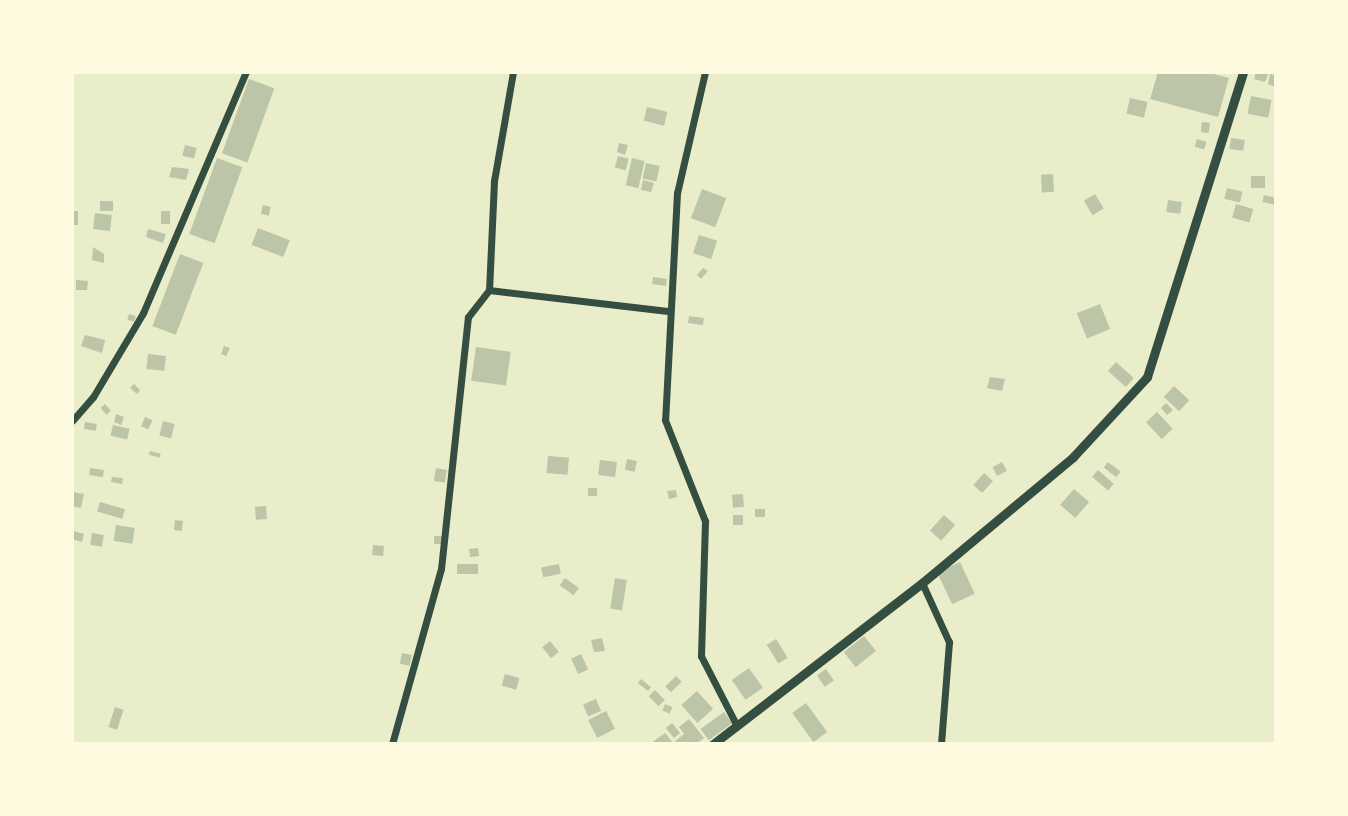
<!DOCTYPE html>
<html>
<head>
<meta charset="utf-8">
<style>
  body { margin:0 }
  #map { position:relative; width:1348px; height:816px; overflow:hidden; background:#e9edc9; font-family:"Fira Sans",sans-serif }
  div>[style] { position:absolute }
  .building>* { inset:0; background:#bcc5a7; transform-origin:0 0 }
  .minor>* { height:7px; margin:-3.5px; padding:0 3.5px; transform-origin:3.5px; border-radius:3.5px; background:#344e41 }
  .tertiary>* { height:9px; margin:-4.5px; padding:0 4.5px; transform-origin:4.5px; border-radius:4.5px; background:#344e41 }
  span { translate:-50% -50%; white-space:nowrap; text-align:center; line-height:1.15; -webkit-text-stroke:6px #fefae0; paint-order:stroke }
  .frame { position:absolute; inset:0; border:74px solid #fefae0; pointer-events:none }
</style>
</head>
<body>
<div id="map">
  <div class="building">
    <i style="clip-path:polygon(1158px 72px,1206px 72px,1229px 78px,1218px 117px,1150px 99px)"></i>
    <i style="clip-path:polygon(1256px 72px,1269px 72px,1265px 82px,1254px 79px)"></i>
    <i style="clip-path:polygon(1270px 74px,1276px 75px,1276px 87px,1268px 84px)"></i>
    <i style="left:249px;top:79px;width:27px;height:79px;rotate:20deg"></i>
    <i style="left:1251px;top:96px;width:21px;height:18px;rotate:11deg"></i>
    <i style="left:1130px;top:98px;width:18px;height:16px;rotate:13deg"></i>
    <i style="left:647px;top:107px;width:21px;height:14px;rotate:14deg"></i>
    <i style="left:1202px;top:122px;width:8px;height:10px;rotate:7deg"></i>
    <i style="left:1231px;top:138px;width:14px;height:11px;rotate:8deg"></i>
    <i style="left:1197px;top:139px;width:10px;height:8px;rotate:17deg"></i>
    <i style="clip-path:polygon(619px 143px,628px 145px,625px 155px,617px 152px)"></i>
    <i style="left:185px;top:145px;width:12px;height:11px;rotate:14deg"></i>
    <i style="left:618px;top:156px;width:11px;height:12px;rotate:15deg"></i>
    <i style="left:217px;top:158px;width:27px;height:81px;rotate:20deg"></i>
    <i style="left:632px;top:158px;width:13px;height:28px;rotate:13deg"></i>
    <i style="left:646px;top:163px;width:14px;height:16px;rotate:12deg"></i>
    <i style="clip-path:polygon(172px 167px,189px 169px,186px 180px,169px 177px)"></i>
    <i style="left:1053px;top:174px;width:18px;height:12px;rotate:87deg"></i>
    <i style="left:1251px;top:176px;width:14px;height:12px"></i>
    <i style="clip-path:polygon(643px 180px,654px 183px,651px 192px,641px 190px)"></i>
    <i style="left:1227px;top:188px;width:16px;height:11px;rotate:14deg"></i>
    <i style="left:702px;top:189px;width:26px;height:31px;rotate:21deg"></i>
    <i style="left:1095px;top:194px;width:17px;height:13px;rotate:59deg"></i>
    <i style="left:1264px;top:195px;width:12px;height:7px;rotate:14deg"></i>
    <i style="left:1168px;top:200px;width:14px;height:12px;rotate:8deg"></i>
    <i style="left:100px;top:201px;width:13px;height:10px"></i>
    <i style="left:1236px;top:204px;width:18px;height:14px;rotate:16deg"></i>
    <i style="left:263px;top:205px;width:8px;height:9px;rotate:14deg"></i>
    <i style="left:72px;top:211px;width:6px;height:14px"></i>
    <i style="left:161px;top:211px;width:9px;height:13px"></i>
    <i style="left:95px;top:213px;width:17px;height:16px;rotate:7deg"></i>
    <i style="left:258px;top:228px;width:34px;height:18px;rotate:21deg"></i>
    <i style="clip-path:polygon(148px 229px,166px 234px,163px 243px,146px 237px)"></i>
    <i style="left:699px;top:235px;width:19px;height:19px;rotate:18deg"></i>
    <i style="clip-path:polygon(93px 247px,104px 254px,104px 263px,92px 260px)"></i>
    <i style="left:180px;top:254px;width:25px;height:77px;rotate:21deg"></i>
    <i style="clip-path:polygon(703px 268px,708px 271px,701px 279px,697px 275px)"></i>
    <i style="left:653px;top:277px;width:14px;height:7px;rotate:8deg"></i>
    <i style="clip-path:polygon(76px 280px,88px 281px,87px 290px,76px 290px)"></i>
    <i style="left:1100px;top:304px;width:27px;height:25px;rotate:68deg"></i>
    <i style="left:129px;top:314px;width:7px;height:6px;rotate:16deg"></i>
    <i style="left:689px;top:316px;width:15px;height:7px;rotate:8deg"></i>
    <i style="clip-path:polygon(85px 335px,105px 340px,102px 353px,81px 346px)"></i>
    <i style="clip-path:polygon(224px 346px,230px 348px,226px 356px,221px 354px)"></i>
    <i style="left:476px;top:347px;width:35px;height:34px;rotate:8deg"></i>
    <i style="left:148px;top:354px;width:18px;height:15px;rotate:6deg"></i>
    <i style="left:1116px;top:362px;width:24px;height:12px;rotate:42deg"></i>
    <i style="clip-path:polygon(990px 377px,1005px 379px,1002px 391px,987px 388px)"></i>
    <i style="clip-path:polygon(134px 384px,140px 390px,137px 394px,130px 388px)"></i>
    <i style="left:1174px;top:386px;width:21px;height:15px;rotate:43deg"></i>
    <i style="clip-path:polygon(1166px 403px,1173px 410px,1167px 415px,1161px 408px)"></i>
    <i style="left:105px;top:404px;width:9px;height:6px;rotate:49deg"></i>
    <i style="left:1157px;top:412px;width:23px;height:15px;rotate:47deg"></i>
    <i style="clip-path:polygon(116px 414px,124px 417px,121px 425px,114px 422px)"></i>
    <i style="left:145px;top:417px;width:8px;height:10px;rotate:23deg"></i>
    <i style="left:163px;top:421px;width:12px;height:15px;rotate:14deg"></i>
    <i style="left:85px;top:422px;width:12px;height:7px;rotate:9deg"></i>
    <i style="left:113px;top:425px;width:17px;height:11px;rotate:13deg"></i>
    <i style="left:150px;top:451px;width:11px;height:4px;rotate:15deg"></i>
    <i style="left:548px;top:456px;width:21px;height:17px;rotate:5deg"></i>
    <i style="left:627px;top:459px;width:10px;height:11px;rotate:11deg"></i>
    <i style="left:600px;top:460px;width:17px;height:15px;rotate:7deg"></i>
    <i style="left:1002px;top:462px;width:10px;height:11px;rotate:61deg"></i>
    <i style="left:1108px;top:462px;width:16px;height:7px;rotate:38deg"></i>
    <i style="left:90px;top:468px;width:14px;height:7px;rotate:8deg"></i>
    <i style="left:436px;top:468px;width:11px;height:13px;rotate:10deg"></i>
    <i style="left:1098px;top:470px;width:21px;height:9px;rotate:41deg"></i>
    <i style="left:984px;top:473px;width:12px;height:16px;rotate:42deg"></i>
    <i style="clip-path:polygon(112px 477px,123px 478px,122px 484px,111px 482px)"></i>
    <i style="left:588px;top:488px;width:9px;height:8px"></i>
    <i style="left:1074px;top:489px;width:20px;height:21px;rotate:41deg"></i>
    <i style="clip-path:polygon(676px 490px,677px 497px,669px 499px,667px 491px)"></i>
    <i style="clip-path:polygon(72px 492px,84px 494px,81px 508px,72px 506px)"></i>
    <i style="left:743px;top:494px;width:13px;height:11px;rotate:86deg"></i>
    <i style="left:100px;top:502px;width:26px;height:10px;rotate:16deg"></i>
    <i style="left:266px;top:506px;width:13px;height:11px;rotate:86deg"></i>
    <i style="left:765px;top:509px;width:8px;height:10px;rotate:90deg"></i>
    <i style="left:733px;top:515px;width:10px;height:10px"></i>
    <i style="left:944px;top:515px;width:15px;height:21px;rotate:42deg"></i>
    <i style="left:175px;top:520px;width:8px;height:10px;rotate:7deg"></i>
    <i style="left:116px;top:525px;width:19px;height:16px;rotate:9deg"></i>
    <i style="clip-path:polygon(73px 531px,84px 534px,82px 542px,72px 539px)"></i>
    <i style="left:92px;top:533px;width:12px;height:12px;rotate:9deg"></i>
    <i style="left:434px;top:536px;width:8px;height:8px"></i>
    <i style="left:373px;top:545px;width:11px;height:10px;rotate:5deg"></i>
    <i style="left:478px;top:548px;width:8px;height:9px;rotate:83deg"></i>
    <i style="left:960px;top:562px;width:35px;height:25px;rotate:65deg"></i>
    <i style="left:478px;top:564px;width:10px;height:21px;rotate:90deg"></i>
    <i style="left:559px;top:564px;width:10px;height:18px;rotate:79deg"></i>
    <i style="left:565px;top:578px;width:17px;height:9px;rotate:36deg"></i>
    <i style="left:615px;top:578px;width:12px;height:31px;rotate:9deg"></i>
    <i style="left:864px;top:636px;width:19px;height:26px;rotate:51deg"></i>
    <i style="clip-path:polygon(602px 638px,605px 651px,594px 652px,591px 640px)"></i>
    <i style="left:776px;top:639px;width:22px;height:11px;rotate:58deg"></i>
    <i style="left:550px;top:641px;width:14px;height:10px;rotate:51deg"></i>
    <i style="left:402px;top:653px;width:10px;height:11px;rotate:11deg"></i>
    <i style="left:581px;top:654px;width:17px;height:11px;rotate:65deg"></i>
    <i style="left:749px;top:668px;width:24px;height:21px;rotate:55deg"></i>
    <i style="left:826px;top:669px;width:14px;height:11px;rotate:56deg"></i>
    <i style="left:505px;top:674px;width:15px;height:12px;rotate:16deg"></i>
    <i style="left:676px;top:676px;width:8px;height:15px;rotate:45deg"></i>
    <i style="left:641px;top:679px;width:13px;height:5px;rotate:39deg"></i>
    <i style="left:655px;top:690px;width:14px;height:9px;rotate:45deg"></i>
    <i style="left:697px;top:691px;width:24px;height:21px;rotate:48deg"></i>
    <i style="left:596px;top:699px;width:13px;height:14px;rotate:67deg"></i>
    <i style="left:806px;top:703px;width:36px;height:17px;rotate:54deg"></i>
    <i style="left:665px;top:704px;width:8px;height:7px;rotate:23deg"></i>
    <i style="left:115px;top:707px;width:9px;height:21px;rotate:18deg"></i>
    <i style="left:606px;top:711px;width:20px;height:20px;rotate:63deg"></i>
    <i style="left:724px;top:712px;width:14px;height:29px;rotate:54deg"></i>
    <i style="clip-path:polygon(689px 719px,704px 738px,696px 744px,677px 744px,675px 741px,684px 734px,679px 727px)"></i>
    <i style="left:672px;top:723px;width:13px;height:8px;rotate:51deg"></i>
    <i style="clip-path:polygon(665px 733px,674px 744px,650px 744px)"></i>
  </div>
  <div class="minor">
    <i style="left:513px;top:72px;width:111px;rotate:99.9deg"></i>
    <i style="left:494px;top:181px;width:109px;rotate:92.6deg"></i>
    <i style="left:489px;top:290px;width:180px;rotate:6.7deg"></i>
    <i style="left:705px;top:72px;width:124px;rotate:103deg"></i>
    <i style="left:677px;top:193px;width:227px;rotate:93deg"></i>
    <i style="left:665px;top:420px;width:109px;rotate:68.4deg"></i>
    <i style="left:705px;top:521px;width:135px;rotate:91.7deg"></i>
    <i style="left:701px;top:656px;width:79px;rotate:62.8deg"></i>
    <i style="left:72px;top:421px;width:32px;rotate:-49deg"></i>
    <i style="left:93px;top:397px;width:98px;rotate:-59.2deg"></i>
    <i style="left:143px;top:313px;width:262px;rotate:-66.9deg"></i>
    <i style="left:922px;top:583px;width:65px;rotate:65.4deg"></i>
    <i style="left:949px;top:642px;width:102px;rotate:94.5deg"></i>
    <i style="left:392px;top:744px;width:182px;rotate:-74.4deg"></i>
    <i style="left:441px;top:569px;width:253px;rotate:-83.9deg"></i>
    <i style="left:468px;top:317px;width:34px;rotate:-52deg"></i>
  </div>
  <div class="tertiary">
    <i style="left:713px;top:744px;width:264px;rotate:-37.6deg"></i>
    <i style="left:922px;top:583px;width:197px;rotate:-39.8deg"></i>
    <i style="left:1073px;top:457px;width:109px;rotate:-47.2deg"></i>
    <i style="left:1147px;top:377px;width:320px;rotate:-72.5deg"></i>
  </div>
  <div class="frame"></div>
</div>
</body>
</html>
